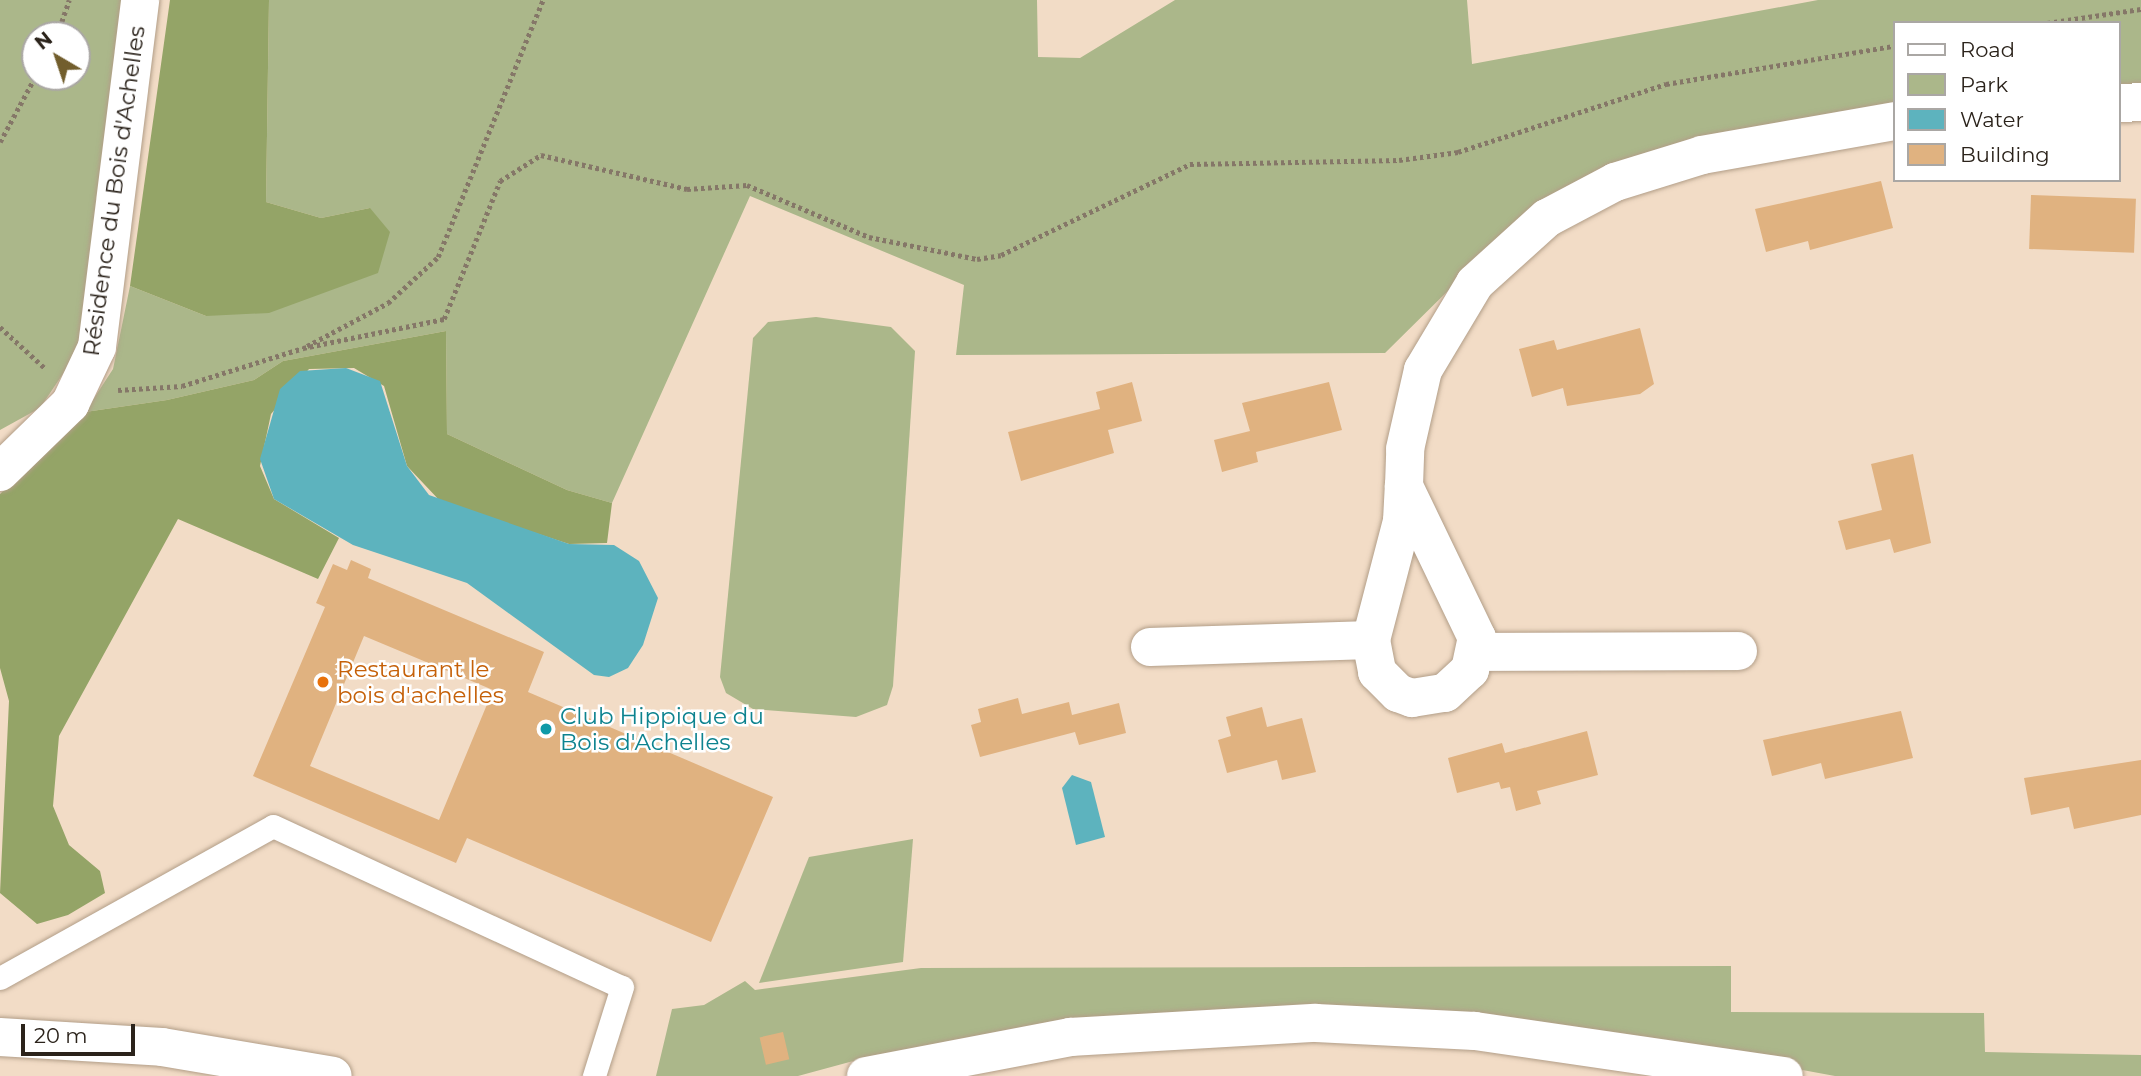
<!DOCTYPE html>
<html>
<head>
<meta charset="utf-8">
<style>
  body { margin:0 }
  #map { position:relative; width:2141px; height:1076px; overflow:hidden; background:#f2dcc6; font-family:Montserrat,sans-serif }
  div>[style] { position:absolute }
  .green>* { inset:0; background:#abb78a }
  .forest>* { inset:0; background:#94a467 }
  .water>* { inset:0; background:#5db3be }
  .building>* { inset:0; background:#e0b280; transform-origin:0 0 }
  .path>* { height:4.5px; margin-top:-2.25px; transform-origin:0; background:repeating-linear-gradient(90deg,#857768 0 3.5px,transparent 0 7px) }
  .roads { filter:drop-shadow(0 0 2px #b29e88) drop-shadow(0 0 2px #b29e88) }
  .service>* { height:23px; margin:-11.5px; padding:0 11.5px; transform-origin:11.5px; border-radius:11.5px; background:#fff }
  .minor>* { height:38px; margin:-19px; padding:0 19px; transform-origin:19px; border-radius:19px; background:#fff }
  .dots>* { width:19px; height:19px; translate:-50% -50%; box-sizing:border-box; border:4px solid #fff; border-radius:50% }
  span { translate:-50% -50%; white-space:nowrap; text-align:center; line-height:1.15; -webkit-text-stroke:5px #fff; paint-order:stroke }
  .street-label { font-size:23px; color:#2b231b }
  .food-label { font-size:23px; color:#c56008 }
  .left { translate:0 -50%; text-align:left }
  .culture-label { font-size:23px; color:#0d838f }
  .legend { position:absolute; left:1893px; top:21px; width:228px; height:161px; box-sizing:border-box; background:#fff; border:2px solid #aaa7a4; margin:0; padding:9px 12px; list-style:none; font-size:21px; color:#2b231b }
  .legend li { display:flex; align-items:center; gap:14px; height:35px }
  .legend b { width:35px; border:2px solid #aaa7a4 }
  .north { position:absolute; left:21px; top:21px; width:70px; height:70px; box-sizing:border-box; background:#fff; border:2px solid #aaa7a4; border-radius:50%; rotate:321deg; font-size:19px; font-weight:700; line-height:28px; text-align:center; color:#2b231b }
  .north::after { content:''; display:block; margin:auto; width:24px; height:32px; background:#725e2d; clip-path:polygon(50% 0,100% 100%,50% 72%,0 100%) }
  .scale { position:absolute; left:21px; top:1024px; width:114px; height:32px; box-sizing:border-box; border:4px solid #2b231b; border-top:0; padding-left:9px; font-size:21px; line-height:24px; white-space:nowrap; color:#2b231b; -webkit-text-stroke:5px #fff; paint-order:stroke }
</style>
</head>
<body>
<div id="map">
  <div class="green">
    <i style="clip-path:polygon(evenodd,0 0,129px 0,77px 353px,40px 408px,0 430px,0 0,35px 35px,77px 35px,77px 77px,35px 77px,35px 35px)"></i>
    <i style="clip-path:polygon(269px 0,1037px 0,1038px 57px,1080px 58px,1175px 0,1467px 0,1472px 64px,1818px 0,2141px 0,2141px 86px,2118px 87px,2118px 23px,1894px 23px,1894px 105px,1786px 121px,1469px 270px,1385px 353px,956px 355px,964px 285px,750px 196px,612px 503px,567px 490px,447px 434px,446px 331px,283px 361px,254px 380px,167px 400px,85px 412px,113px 369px,130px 286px,206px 316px,370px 208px,321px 218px,266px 202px)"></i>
    <i style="clip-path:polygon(816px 317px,891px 327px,915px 351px,893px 686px,887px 705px,856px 717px,753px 709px,726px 693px,720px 677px,753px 338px,768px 322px)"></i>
    <i style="clip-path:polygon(913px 839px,903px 962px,759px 983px,809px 857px)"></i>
    <i style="clip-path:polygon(1731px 966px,1731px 1012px,1984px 1013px,1985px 1052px,2141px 1055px,2141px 1076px,1835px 1076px,1598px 1032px,868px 1057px,798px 1076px,656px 1076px,672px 1009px,704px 1005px,745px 981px,755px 990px,921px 968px)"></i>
  </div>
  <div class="forest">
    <i style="clip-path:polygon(170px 0,269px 0,266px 202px,321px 218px,370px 208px,390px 232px,378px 273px,269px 313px,206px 316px,130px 286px)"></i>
    <i style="clip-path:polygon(446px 331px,447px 434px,567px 490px,612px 503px,607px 543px,569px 544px,441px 502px,407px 466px,384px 386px,354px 368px,309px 369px,271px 414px,260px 466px,274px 499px,339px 538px,318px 579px,178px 519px,59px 736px,53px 806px,69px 845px,100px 871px,105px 893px,68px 915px,37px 924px,0 893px,9px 701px,0 668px,0 494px,85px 412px,167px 400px,254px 380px,283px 361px)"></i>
  </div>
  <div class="water">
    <i style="clip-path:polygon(346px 368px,380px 381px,407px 466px,429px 495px,569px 544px,614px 545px,639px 561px,658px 598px,643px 645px,628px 668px,609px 677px,594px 675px,467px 583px,353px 545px,274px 499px,260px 459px,280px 389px,300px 371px)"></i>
    <i style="clip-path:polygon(1072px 775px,1091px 782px,1105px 837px,1076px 845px,1062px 788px)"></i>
  </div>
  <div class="building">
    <i style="clip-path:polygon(1881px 181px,1893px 228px,1810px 250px,1808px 241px,1766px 252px,1755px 209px)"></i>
    <i style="left:2031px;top:195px;width:105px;height:54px;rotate:2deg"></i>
    <i style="clip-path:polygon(1640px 328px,1654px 384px,1640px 394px,1567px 406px,1563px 388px,1532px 397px,1519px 349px,1554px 340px,1557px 350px)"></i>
    <i style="clip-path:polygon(1132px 382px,1142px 421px,1108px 430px,1114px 453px,1021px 481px,1008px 432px,1100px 409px,1096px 392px)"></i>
    <i style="clip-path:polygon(1329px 382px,1342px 430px,1256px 452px,1258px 462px,1222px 472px,1214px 440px,1250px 431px,1242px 403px)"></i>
    <i style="clip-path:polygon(1913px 454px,1931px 543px,1894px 553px,1890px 539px,1846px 550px,1838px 521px,1882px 510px,1871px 464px)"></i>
    <i style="clip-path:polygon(evenodd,351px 560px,371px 569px,368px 578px,544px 652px,528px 692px,773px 797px,711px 942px,467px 838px,456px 863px,253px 776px,325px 607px,316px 603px,333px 564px,347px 570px,351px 560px,364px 636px,493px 690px,439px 820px,310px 766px,364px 636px)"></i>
    <i style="clip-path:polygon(1018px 698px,1022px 714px,1069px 702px,1072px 715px,1119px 703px,1126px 733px,1079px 745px,1075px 732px,980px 757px,971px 725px,981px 722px,978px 709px)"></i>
    <i style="clip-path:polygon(1262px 707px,1267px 727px,1302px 718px,1316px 772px,1282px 780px,1277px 760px,1227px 773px,1218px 740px,1231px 736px,1226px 717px)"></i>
    <i style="clip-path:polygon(1901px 711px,1913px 758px,1825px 779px,1821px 763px,1772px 776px,1763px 740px)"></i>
    <i style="clip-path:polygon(1587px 731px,1598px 775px,1537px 791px,1541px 804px,1516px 811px,1510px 787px,1501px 789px,1499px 782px,1457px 793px,1448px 758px,1502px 743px,1505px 753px)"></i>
    <i style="clip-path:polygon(2141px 760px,2141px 815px,2074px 829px,2069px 807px,2031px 815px,2024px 778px)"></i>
    <i style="left:783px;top:1032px;width:28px;height:24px;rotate:77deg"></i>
  </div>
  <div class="path">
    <i style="left:2047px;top:23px;width:95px;rotate:-8.5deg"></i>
    <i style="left:57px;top:35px;width:37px;rotate:-71deg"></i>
    <i style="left:0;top:142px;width:74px;rotate:-61.7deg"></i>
    <i style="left:0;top:327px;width:62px;rotate:42.4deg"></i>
    <i style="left:307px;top:346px;width:92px;rotate:-28deg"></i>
    <i style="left:388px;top:303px;width:68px;rotate:-42.6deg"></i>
    <i style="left:438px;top:257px;width:278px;rotate:-67.8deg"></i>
    <i style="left:118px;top:390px;width:64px;rotate:-3.6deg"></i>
    <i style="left:182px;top:386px;width:127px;rotate:-17.4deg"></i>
    <i style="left:303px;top:348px;width:144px;rotate:-11.6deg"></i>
    <i style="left:444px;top:319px;width:149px;rotate:-67.9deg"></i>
    <i style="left:500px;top:181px;width:49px;rotate:-32.4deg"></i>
    <i style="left:541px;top:155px;width:150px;rotate:13.1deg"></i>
    <i style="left:687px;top:189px;width:60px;rotate:-3.8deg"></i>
    <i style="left:747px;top:185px;width:133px;rotate:23.1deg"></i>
    <i style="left:869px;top:237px;width:110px;rotate:11.5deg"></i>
    <i style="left:977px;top:259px;width:24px;rotate:-9deg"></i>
    <i style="left:1001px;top:255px;width:210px;rotate:-25.7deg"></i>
    <i style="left:1190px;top:164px;width:209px;rotate:-1.1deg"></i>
    <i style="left:1399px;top:160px;width:60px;rotate:-7.7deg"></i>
    <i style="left:1458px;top:152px;width:219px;rotate:-18.1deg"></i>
    <i style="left:1666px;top:84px;width:231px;rotate:-9.5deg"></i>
  </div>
  <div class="roads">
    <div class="service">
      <i style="left:0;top:978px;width:312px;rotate:-29.1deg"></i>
      <i style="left:273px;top:826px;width:384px;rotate:24.8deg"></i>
      <i style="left:622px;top:987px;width:93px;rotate:107.5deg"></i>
    </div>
    <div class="minor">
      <i style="left:2118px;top:103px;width:23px;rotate:-2deg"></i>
      <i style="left:0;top:472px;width:98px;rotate:-44.2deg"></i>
      <i style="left:70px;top:404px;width:63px;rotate:-64.7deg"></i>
      <i style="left:97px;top:347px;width:350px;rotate:-82.9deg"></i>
      <i style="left:1371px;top:640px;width:123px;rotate:-75.4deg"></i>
      <i style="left:1402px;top:521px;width:35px;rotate:-87deg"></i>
      <i style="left:1150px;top:647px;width:221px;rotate:-1.8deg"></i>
      <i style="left:1371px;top:640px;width:33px;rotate:79deg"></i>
      <i style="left:1377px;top:672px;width:30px;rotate:45deg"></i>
      <i style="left:1398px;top:693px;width:15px;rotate:20deg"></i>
      <i style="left:1412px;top:698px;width:33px;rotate:-9deg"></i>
      <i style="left:1445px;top:693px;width:34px;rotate:-43deg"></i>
      <i style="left:1470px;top:670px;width:33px;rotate:-78deg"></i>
      <i style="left:1477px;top:638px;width:169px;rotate:-115.7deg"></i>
      <i style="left:1404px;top:486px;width:37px;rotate:-88deg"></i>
      <i style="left:1405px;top:449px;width:81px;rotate:-77.2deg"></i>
      <i style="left:1423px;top:370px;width:101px;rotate:-59.1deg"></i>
      <i style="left:1475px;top:283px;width:97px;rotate:-42.1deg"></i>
      <i style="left:1547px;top:218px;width:77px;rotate:-27.9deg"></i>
      <i style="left:1615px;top:182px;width:91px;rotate:-17.2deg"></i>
      <i style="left:1702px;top:155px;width:195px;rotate:-10deg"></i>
      <i style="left:1477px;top:652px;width:261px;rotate:-0.2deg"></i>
      <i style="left:0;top:1037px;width:162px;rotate:3.5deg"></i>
      <i style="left:162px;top:1047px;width:173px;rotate:9.6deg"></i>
      <i style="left:866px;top:1076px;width:208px;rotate:-10.8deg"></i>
      <i style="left:1070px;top:1037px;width:246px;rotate:-3.3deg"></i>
      <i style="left:1316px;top:1023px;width:159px;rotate:2.9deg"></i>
      <i style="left:1475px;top:1031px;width:312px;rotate:8.3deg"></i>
    </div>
  </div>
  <div class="dots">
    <i style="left:323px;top:682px;background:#e8710a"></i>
    <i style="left:546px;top:729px;background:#0f9aa8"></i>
  </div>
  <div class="street-label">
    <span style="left:114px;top:191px;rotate:-82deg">Résidence du Bois d'Achelles</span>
  </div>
  <div class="food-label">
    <span class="left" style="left:337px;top:682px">Restaurant le<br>bois d'achelles</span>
  </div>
  <div class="culture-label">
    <span class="left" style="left:560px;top:729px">Club Hippique du<br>Bois d'Achelles</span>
  </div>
  <ul class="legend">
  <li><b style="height:9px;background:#fff"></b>Road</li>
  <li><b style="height:19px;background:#abb78a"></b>Park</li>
  <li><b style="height:19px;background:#5db3be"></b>Water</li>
  <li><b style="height:19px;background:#e0b280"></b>Building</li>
  </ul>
  <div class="north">N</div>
  <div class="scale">20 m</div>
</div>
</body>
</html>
